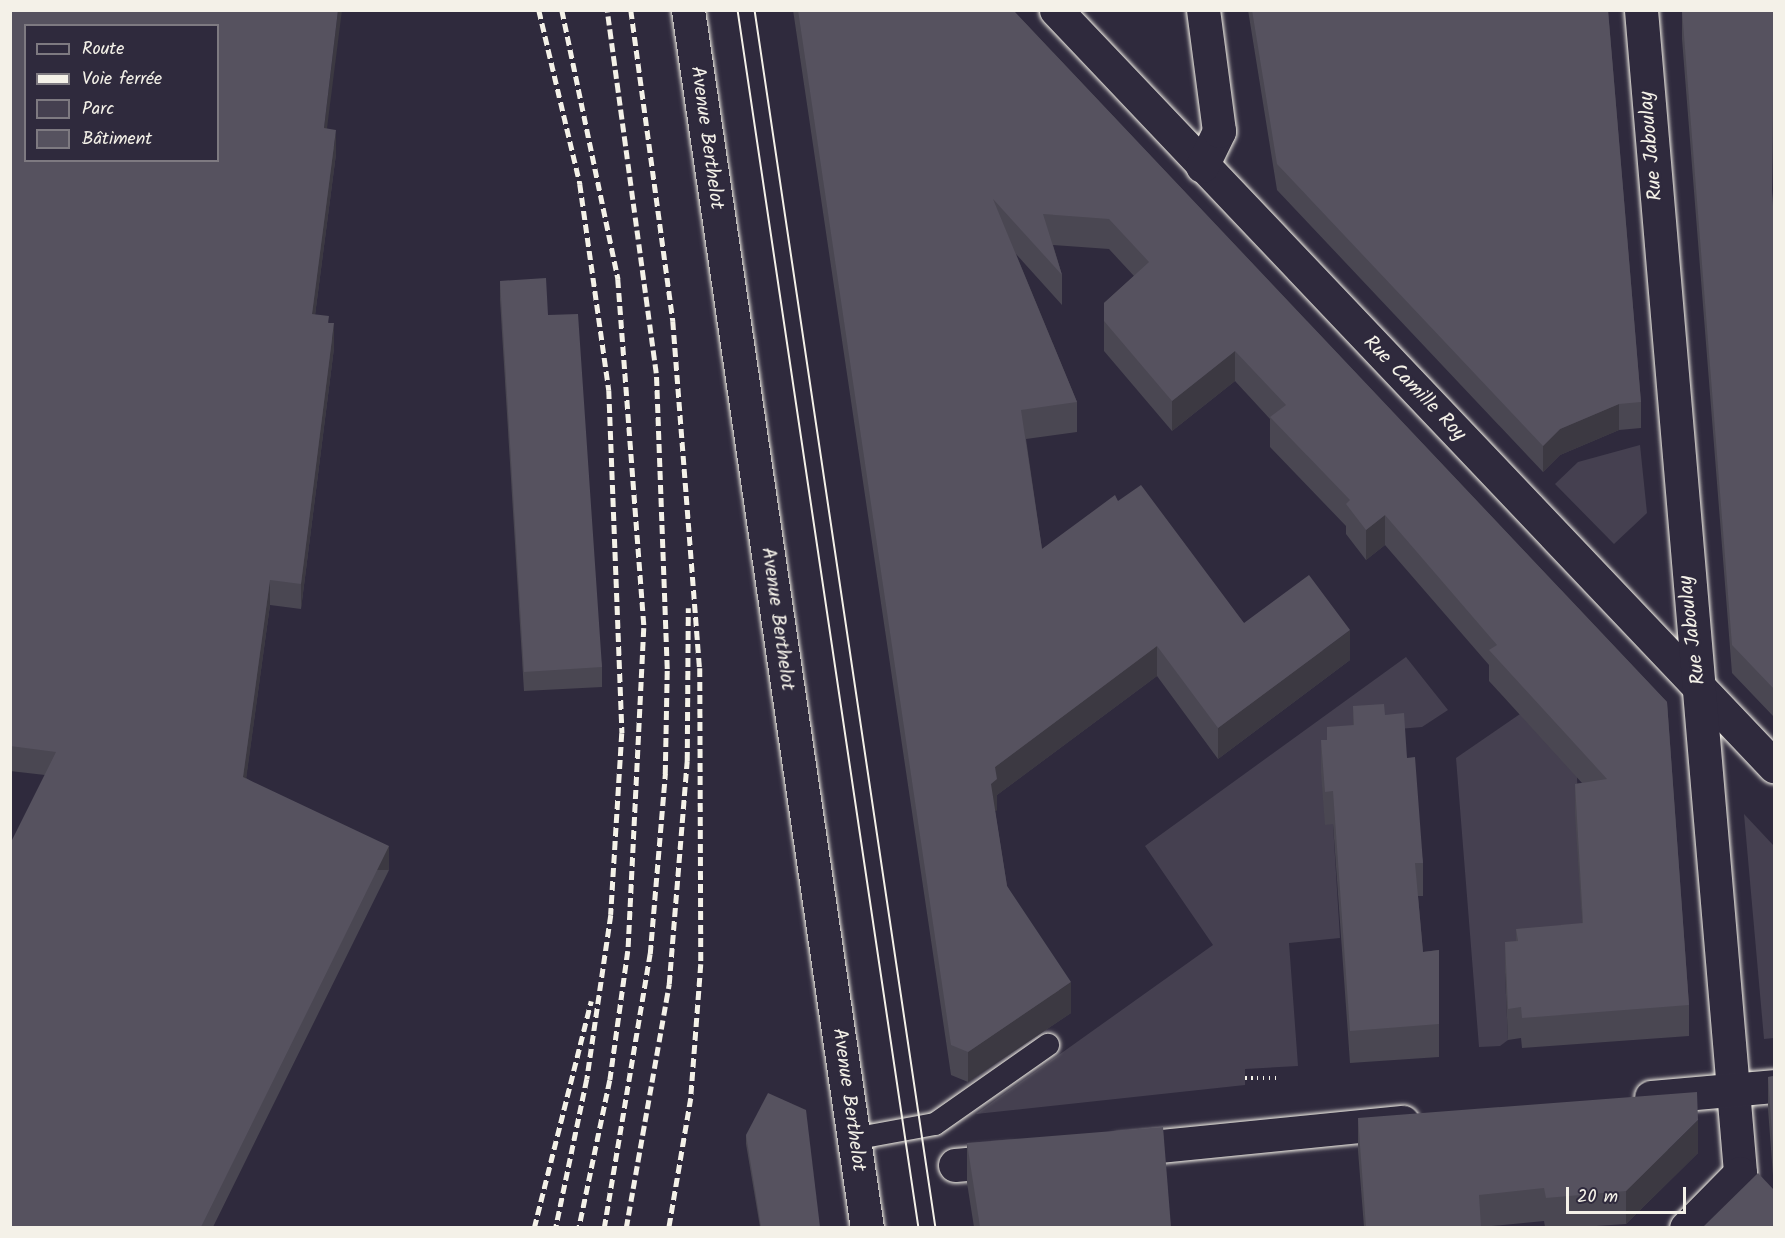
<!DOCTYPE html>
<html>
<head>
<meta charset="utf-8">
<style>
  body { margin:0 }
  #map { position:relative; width:1785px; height:1238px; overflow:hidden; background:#2f2a3d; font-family:Kalam,sans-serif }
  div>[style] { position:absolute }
  .green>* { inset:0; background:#454050 }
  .path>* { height:4px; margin-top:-2px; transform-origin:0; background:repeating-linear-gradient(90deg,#f4f1e8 0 1.5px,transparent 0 6px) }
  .roads { filter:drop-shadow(0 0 2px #f4f1e8) drop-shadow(0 0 2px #f4f1e8) }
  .lane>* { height:22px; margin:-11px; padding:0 11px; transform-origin:11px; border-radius:11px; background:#2f2a3d }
  .street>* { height:33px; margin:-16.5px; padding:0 16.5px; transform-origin:16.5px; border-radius:16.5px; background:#2f2a3d }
  .primary>* { height:33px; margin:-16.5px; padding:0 16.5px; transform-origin:16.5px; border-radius:16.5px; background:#2f2a3d }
  .tram>* { height:1.5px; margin:-0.75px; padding:0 0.75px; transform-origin:0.75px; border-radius:0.75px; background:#f4f1e8 }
  .rail>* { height:4.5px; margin-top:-2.25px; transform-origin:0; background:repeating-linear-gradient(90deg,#f4f1e8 0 9px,transparent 0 13.5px) }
  .wall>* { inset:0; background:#4a4752 }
  .shaded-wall>* { inset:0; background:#3c3942; transform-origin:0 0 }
  .building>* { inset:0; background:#56525f }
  span { translate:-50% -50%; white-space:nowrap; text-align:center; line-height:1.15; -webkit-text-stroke:5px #2f2a3d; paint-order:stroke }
  .street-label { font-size:20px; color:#f4f1e8 }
  .frame { position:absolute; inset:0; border:12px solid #f4f1e8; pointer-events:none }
  .legend { position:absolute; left:24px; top:24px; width:195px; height:138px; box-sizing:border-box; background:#2f2a3d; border:2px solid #7e7a81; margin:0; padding:8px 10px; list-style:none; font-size:18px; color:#f4f1e8 }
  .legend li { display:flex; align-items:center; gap:12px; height:30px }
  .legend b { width:30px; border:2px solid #7e7a81 }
  .scale { position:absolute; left:1566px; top:1187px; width:120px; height:27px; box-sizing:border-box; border:3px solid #f4f1e8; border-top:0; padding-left:8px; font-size:18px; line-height:21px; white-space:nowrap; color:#f4f1e8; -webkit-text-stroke:4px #2f2a3d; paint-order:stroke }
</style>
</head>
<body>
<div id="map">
  <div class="green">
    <i style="clip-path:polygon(1640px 445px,1647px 513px,1614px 544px,1555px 484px,1578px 462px)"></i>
    <i style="clip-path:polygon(1406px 657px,1448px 710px,1422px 727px,1351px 733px,1325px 824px,1333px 824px,1340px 938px,1289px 943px,1298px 1066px,1245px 1069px,1245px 1085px,976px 1114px,1213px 945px,1145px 846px)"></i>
    <i style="clip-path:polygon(1520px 714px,1577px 776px,1583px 949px,1505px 972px,1508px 1040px,1500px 1046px,1479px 1047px,1456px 758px)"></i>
    <i style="clip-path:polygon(1744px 814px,1774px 846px,1774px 1038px,1764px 1039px)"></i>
  </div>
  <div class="path">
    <i style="left:1245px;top:1078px;width:33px"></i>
  </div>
  <div class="roads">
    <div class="lane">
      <i style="left:853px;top:1139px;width:83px;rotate:-10.4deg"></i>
      <i style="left:935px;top:1124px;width:138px;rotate:-35deg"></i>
    </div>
    <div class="street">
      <i style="left:1056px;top:10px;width:1043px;rotate:46.48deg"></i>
      <i style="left:1641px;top:10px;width:1167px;rotate:85.13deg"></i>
      <i style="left:1740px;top:1173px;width:77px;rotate:134.5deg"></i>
      <i style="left:1202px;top:166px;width:39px;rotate:-64deg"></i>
      <i style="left:1219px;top:131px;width:122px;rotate:-97.5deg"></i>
      <i style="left:1651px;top:1097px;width:123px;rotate:-5.1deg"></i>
      <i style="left:1120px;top:1150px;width:284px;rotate:-5.7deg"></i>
      <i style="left:955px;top:1165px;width:57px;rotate:-5deg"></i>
    </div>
    <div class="primary">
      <i style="left:688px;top:10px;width:1231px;rotate:81.64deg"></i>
    </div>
  </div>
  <div class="tram">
    <i style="left:738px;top:10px;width:1231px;rotate:81.55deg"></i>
    <i style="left:755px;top:10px;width:1231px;rotate:81.55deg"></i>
  </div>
  <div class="rail">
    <i style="left:539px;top:10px;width:179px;rotate:76.7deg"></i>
    <i style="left:580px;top:184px;width:208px;rotate:82deg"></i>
    <i style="left:609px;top:390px;width:343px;rotate:87.8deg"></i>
    <i style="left:622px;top:733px;width:182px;rotate:93.5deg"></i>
    <i style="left:611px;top:915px;width:166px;rotate:98.3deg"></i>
    <i style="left:587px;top:1079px;width:152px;rotate:101.8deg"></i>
    <i style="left:562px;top:10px;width:275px;rotate:78.2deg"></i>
    <i style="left:618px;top:279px;width:350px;rotate:85.7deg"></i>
    <i style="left:644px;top:628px;width:323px;rotate:92.8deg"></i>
    <i style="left:628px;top:951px;width:130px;rotate:97.9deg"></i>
    <i style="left:610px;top:1080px;width:151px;rotate:101.8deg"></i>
    <i style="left:631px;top:10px;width:314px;rotate:82.3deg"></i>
    <i style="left:673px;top:321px;width:348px;rotate:85.6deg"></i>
    <i style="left:700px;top:668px;width:296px;rotate:89.8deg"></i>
    <i style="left:701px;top:964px;width:134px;rotate:94.3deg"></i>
    <i style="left:691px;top:1098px;width:132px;rotate:99.6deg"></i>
    <i style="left:534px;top:1228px;width:234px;rotate:-75.9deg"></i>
    <i style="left:604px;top:1228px;width:278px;rotate:-80.5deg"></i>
    <i style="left:650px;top:954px;width:181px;rotate:-85.2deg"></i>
    <i style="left:665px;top:774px;width:105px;rotate:-88.9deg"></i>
    <i style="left:667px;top:669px;width:296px;rotate:-92.1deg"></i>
    <i style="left:656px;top:373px;width:366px;rotate:-97.7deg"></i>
    <i style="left:626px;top:1228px;width:248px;rotate:-80deg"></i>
    <i style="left:669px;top:984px;width:224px;rotate:-85.4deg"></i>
    <i style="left:687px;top:761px;width:153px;rotate:-89.6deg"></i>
  </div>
  <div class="wall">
    <i style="clip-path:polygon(10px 10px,327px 128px,336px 154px,315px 315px,329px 323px,334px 348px,301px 609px,270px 605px,246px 778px,389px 870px,213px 1227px,10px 1227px,45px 775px,10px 771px)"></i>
    <i style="clip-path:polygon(793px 10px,1013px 10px,1667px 702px,1689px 1005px,1689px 1036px,1522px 1048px,1521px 1038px,1508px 1040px,1505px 972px,1505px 942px,1516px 941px,1516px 929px,1582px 924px,1575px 814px,1575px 784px,1582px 783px,1489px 681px,1489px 665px,1385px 545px,1366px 560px,1346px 534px,1346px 526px,1270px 447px,1270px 419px,1235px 381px,1172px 431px,1104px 351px,1104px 303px,1134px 276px,1109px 249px,1053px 245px,1062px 275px,1062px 305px,1016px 254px,1077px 402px,1077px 432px,1026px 439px,1042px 549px,1118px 501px,1244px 623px,1350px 660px,1218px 759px,1157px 676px,997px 795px,997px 810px,995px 811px,1007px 886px,1071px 1013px,968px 1082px,951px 1075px)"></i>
    <i style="clip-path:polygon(1248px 10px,1608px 10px,1641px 402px,1641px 428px,1619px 430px,1560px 455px,1543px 472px,1277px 190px)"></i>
    <i style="clip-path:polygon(1682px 10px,1699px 12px,1774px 10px,1774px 117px,1773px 117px,1772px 194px,1774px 222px,1774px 717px,1732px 673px,1682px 39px)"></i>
    <i style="clip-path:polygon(500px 281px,548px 315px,602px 667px,602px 687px,524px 691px,500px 300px)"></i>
    <i style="clip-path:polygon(1353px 706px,1385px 715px,1407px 758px,1423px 863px,1423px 896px,1418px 896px,1423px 952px,1439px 950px,1439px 1057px,1350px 1063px,1333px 824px,1325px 825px,1321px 773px,1321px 740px,1327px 740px,1327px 727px,1353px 726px)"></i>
    <i style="clip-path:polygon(1774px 1076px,1774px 1227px,1774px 1189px,1768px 1109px,1768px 1077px)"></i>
    <i style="clip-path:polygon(1358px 1118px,1698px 1153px,1626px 1224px,1581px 1227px,1545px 1227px,1544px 1221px,1481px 1227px,1364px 1227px,1358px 1151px)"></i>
    <i style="clip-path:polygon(746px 1135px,820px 1227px,760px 1227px,746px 1144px)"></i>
    <i style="clip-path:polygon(967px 1143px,1171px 1227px,974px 1227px,967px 1183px)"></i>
  </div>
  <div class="shaded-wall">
    <i style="clip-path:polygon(338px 10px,342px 10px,324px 152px,324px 128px)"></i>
    <i style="clip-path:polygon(336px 130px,336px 154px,312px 339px,312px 314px)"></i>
    <i style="clip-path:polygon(334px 323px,334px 348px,301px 609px,301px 584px)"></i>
    <i style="clip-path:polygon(1235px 351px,1235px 381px,1172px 431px,1172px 401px)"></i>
    <i style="clip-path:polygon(1619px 404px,1619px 430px,1560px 455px,1543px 472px,1543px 446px,1560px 429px)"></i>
    <i style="clip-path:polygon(1385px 515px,1385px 545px,1366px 560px,1366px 530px)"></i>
    <i style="clip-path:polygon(270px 580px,270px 605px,243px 802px,243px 777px)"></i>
    <i style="clip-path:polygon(1350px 630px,1350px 660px,1218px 759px,1218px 728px)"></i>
    <i style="clip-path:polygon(1157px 646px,1157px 676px,997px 795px,997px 810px,991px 814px,991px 784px,995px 767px)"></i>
    <i style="left:389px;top:846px;width:24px;height:425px;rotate:90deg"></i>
    <i style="clip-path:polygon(1071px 982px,1071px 1013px,968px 1082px,968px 1052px)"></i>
    <i style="clip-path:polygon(1698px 1120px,1698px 1153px,1626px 1224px,1626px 1191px)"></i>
  </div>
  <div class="building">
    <i style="clip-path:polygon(evenodd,10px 10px,338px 10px,324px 128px,336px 130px,312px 314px,329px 316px,328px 323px,334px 323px,301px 584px,270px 580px,243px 777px,389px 846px,201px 1227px,10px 1227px,10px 844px,56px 752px,10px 746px,10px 10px,26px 26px,218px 26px,218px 160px,26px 160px,26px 26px)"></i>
    <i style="clip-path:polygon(798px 10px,1013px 10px,1667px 702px,1689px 1005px,1522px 1018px,1521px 1007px,1508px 1009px,1505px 942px,1518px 941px,1516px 929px,1583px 923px,1575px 784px,1607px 779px,1489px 650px,1497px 645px,1385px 515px,1366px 530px,1346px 504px,1350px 500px,1270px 417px,1286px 405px,1235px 351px,1172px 401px,1104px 321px,1104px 303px,1149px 262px,1109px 219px,1043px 214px,1062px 275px,993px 199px,1077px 402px,1021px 410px,1042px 549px,1115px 495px,1118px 501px,1141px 485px,1244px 623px,1309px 575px,1350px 630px,1218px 728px,1157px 646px,995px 767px,997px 779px,991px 784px,1007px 886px,1071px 982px,968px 1052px,951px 1045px)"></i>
    <i style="clip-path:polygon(1252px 10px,1608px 10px,1641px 402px,1619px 404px,1560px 429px,1543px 446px,1277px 164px)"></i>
    <i style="clip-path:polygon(1682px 10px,1699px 12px,1699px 10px,1774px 10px,1774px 89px,1773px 89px,1772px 190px,1774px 222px,1774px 689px,1732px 645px)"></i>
    <i style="clip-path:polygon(546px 278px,548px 315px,578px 314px,602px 667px,524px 672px,500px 281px)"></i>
    <i style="clip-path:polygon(1384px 704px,1385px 715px,1404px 713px,1407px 758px,1415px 757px,1423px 863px,1415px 863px,1423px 952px,1439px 950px,1439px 1024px,1350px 1031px,1333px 791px,1325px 792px,1321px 740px,1327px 740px,1327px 727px,1354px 725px,1353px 706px)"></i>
    <i style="clip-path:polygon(1774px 1076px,1774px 1162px,1768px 1077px)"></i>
    <i style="clip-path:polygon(1697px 1092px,1698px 1120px,1626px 1191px,1546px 1198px,1544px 1188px,1479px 1195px,1481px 1227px,1366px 1227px,1358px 1118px)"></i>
    <i style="clip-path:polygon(768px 1093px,806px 1110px,820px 1227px,761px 1227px,746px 1135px)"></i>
    <i style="clip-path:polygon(1163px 1127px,1171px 1227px,980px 1227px,967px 1143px)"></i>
    <i style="clip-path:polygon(1758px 1173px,1774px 1190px,1774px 1227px,1703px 1227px)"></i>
  </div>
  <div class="street-label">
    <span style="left:706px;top:138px;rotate:82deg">Avenue Berthelot</span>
    <span style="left:1652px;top:146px;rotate:-95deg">Rue Jaboulay</span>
    <span style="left:1414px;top:389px;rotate:46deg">Rue Camille Roy</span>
    <span style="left:777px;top:619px;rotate:82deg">Avenue Berthelot</span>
    <span style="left:1693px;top:630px;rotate:-97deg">Rue Jaboulay</span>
    <span style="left:848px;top:1100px;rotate:82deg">Avenue Berthelot</span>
  </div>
  <div class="frame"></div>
  <ul class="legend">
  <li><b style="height:8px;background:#2f2a3d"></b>Route</li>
  <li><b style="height:8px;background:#f4f1e8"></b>Voie ferrée</li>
  <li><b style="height:16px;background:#454050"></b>Parc</li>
  <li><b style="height:16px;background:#56525f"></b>Bâtiment</li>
  </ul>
  <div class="scale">20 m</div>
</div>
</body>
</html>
